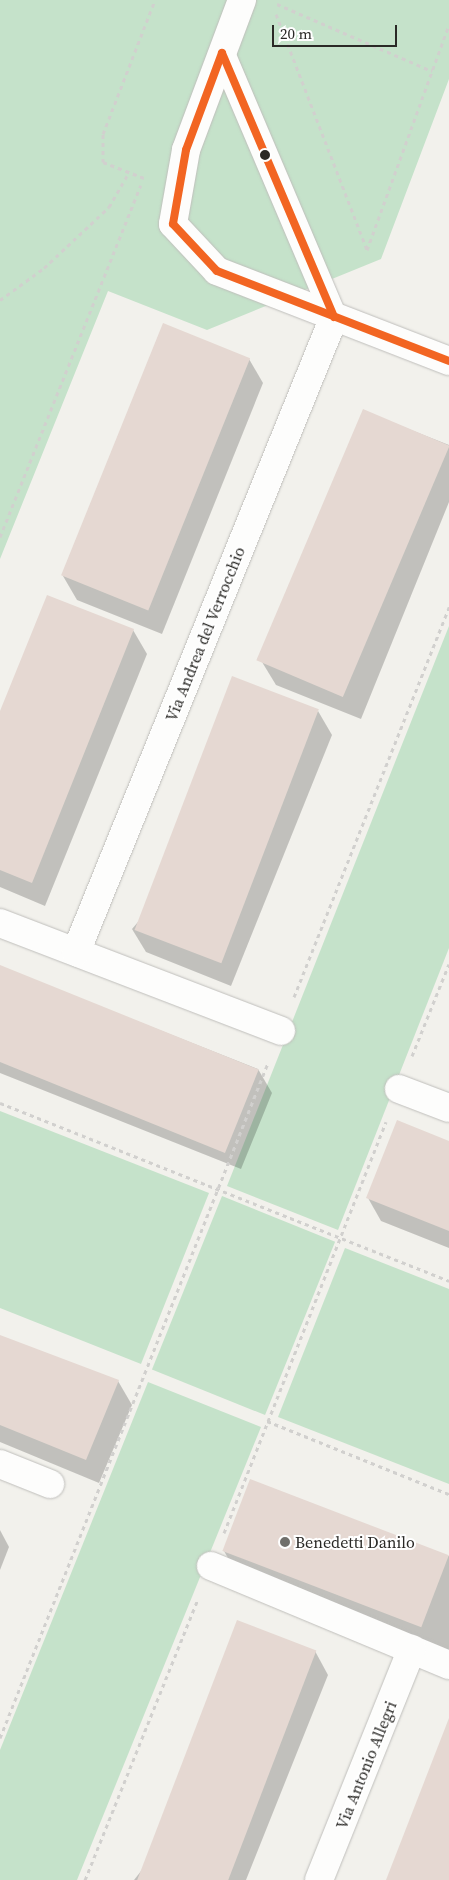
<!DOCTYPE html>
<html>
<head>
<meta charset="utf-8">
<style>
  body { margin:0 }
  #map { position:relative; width:449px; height:1880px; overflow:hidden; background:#f2f1ec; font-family:"Source Serif 4",serif }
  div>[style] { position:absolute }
  .green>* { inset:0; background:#c5e2ca; transform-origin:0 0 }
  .shadow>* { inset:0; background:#0003 }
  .building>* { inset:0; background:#e5d8d2; transform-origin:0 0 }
  .path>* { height:3px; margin-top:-1.5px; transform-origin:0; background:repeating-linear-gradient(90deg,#d1d0ce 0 4px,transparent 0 8px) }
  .roads { filter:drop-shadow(0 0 1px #bfbebb) drop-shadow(0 0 1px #bfbebb) }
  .lane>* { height:25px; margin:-12.5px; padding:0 12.5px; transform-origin:12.5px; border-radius:12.5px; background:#fdfdfc }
  .street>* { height:28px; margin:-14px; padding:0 14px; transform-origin:14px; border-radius:14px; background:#fdfdfc }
  .bus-1>* { height:8px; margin:-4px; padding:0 4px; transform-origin:4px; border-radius:4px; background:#f26522 }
  .dots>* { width:14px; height:14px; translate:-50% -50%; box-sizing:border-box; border:2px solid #fff; border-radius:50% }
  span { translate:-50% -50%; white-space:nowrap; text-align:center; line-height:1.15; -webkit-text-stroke:4px #fff; paint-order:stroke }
  .street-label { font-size:16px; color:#2a2926 }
  .poi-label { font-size:16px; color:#2a2926 }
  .left { translate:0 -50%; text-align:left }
  .scale { position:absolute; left:272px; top:25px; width:125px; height:22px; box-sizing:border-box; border:2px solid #2a2926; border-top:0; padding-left:6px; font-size:15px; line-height:18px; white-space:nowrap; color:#2a2926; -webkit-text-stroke:4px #fff; paint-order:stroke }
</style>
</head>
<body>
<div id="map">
  <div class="green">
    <i style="clip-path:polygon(0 0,449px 0,449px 79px,381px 259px,207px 330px,108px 291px,0 559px)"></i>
    <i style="clip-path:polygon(449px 626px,449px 948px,338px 1230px,227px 1186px)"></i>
    <i style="clip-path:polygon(0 1111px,209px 1193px,141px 1364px,0 1308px)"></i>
    <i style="left:222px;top:1196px;width:122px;height:187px;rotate:22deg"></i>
    <i style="clip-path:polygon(345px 1248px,449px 1289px,449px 1484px,278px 1417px)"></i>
    <i style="clip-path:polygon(148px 1382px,261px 1427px,77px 1880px,0 1880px,0 1750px)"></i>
  </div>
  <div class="shadow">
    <i style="clip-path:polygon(249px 359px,263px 383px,162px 634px,77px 600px,63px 576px)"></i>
    <i style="clip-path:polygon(363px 411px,449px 445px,449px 502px,361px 719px,276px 685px,262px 662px)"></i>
    <i style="clip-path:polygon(133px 630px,147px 654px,45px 906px,0 887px,0 715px)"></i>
    <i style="clip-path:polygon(318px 711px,332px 735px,231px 986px,146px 952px,132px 929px)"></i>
    <i style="clip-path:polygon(0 967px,258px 1069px,272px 1093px,241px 1169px,0 1073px)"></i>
    <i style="clip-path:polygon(449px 1142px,449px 1248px,381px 1221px,368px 1198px)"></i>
    <i style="clip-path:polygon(0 1336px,118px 1381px,132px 1405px,99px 1483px,0 1442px)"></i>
    <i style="clip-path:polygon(0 1530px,9px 1547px,0 1570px)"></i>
    <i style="clip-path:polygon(224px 1551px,449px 1556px,449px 1655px,237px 1574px)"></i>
    <i style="clip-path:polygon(315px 1651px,328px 1675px,246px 1880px,134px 1880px)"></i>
  </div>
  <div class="building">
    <i style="left:163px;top:323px;width:94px;height:272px;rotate:22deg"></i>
    <i style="left:363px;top:409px;width:94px;height:273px;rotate:23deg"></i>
    <i style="clip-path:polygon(47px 595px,134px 629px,32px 883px,0 870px,0 711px)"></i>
    <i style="left:232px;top:676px;width:93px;height:272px;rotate:21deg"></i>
    <i style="left:0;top:965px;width:279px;height:90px;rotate:22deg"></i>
    <i style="clip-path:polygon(397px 1120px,449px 1141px,449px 1231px,366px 1198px)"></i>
    <i style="clip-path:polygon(0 1335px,119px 1380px,86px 1460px,0 1425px)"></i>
    <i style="left:250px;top:1479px;width:213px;height:77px;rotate:21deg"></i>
    <i style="left:237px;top:1620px;width:85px;height:280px;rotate:21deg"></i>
    <i style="clip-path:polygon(449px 1718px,449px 1880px,386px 1880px)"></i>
  </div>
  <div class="path">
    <i style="left:277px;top:4px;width:169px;rotate:23.4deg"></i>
    <i style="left:276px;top:14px;width:253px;rotate:68.9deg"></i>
    <i style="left:367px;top:250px;width:239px;rotate:-70deg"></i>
    <i style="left:144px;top:178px;width:44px;rotate:-158.7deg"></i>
    <i style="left:103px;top:162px;width:28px;rotate:-90deg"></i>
    <i style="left:103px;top:134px;width:144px;rotate:-68.8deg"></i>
    <i style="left:0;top:300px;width:54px;rotate:-36deg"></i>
    <i style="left:44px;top:268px;width:89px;rotate:-43.2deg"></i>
    <i style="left:109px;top:207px;width:39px;rotate:-60deg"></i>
    <i style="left:0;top:537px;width:379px;rotate:-68.2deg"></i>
    <i style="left:294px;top:997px;width:420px;rotate:-68.3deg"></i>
    <i style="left:412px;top:1056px;width:99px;rotate:-68.1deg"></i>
    <i style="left:0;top:1103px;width:483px;rotate:21.6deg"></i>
    <i style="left:267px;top:1421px;width:196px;rotate:21.9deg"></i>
    <i style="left:224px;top:1533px;width:442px;rotate:-68.5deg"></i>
    <i style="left:0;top:1738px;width:726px;rotate:-68.35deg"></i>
    <i style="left:85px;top:1880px;width:303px;rotate:-68.1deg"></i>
  </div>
  <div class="roads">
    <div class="lane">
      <i style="left:222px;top:53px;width:287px;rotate:67deg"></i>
    </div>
    <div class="street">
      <i style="left:242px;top:0;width:160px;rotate:110.5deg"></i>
      <i style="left:186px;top:150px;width:75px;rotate:100deg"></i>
      <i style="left:173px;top:224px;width:64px;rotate:46.9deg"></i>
      <i style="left:217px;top:271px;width:249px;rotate:21.2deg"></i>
      <i style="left:0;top:923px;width:301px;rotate:21deg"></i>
      <i style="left:76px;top:952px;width:685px;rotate:-67.89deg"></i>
      <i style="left:399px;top:1089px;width:53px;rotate:20.8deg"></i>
      <i style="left:0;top:1464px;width:54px;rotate:21.8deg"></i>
      <i style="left:211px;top:1566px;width:258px;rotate:22.6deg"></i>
      <i style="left:319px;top:1880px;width:249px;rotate:-68.1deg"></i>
    </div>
  </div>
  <div class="bus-1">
    <i style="left:222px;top:53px;width:103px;rotate:110.4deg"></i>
    <i style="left:186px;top:150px;width:75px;rotate:100deg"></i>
    <i style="left:173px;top:224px;width:64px;rotate:46.9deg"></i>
    <i style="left:217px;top:271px;width:249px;rotate:21.2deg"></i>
    <i style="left:222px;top:53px;width:287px;rotate:67deg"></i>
  </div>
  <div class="dots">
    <i style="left:265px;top:155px;background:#2a2926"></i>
    <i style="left:285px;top:1542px;background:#706f6b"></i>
  </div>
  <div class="street-label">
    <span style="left:205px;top:634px;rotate:-68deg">Via Andrea del Verrocchio</span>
    <span style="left:366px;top:1765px;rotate:-68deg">Via Antonio Allegri</span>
  </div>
  <div class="poi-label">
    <span class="left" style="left:295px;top:1542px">Benedetti Danilo</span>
  </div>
  <div class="scale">20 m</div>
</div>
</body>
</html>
